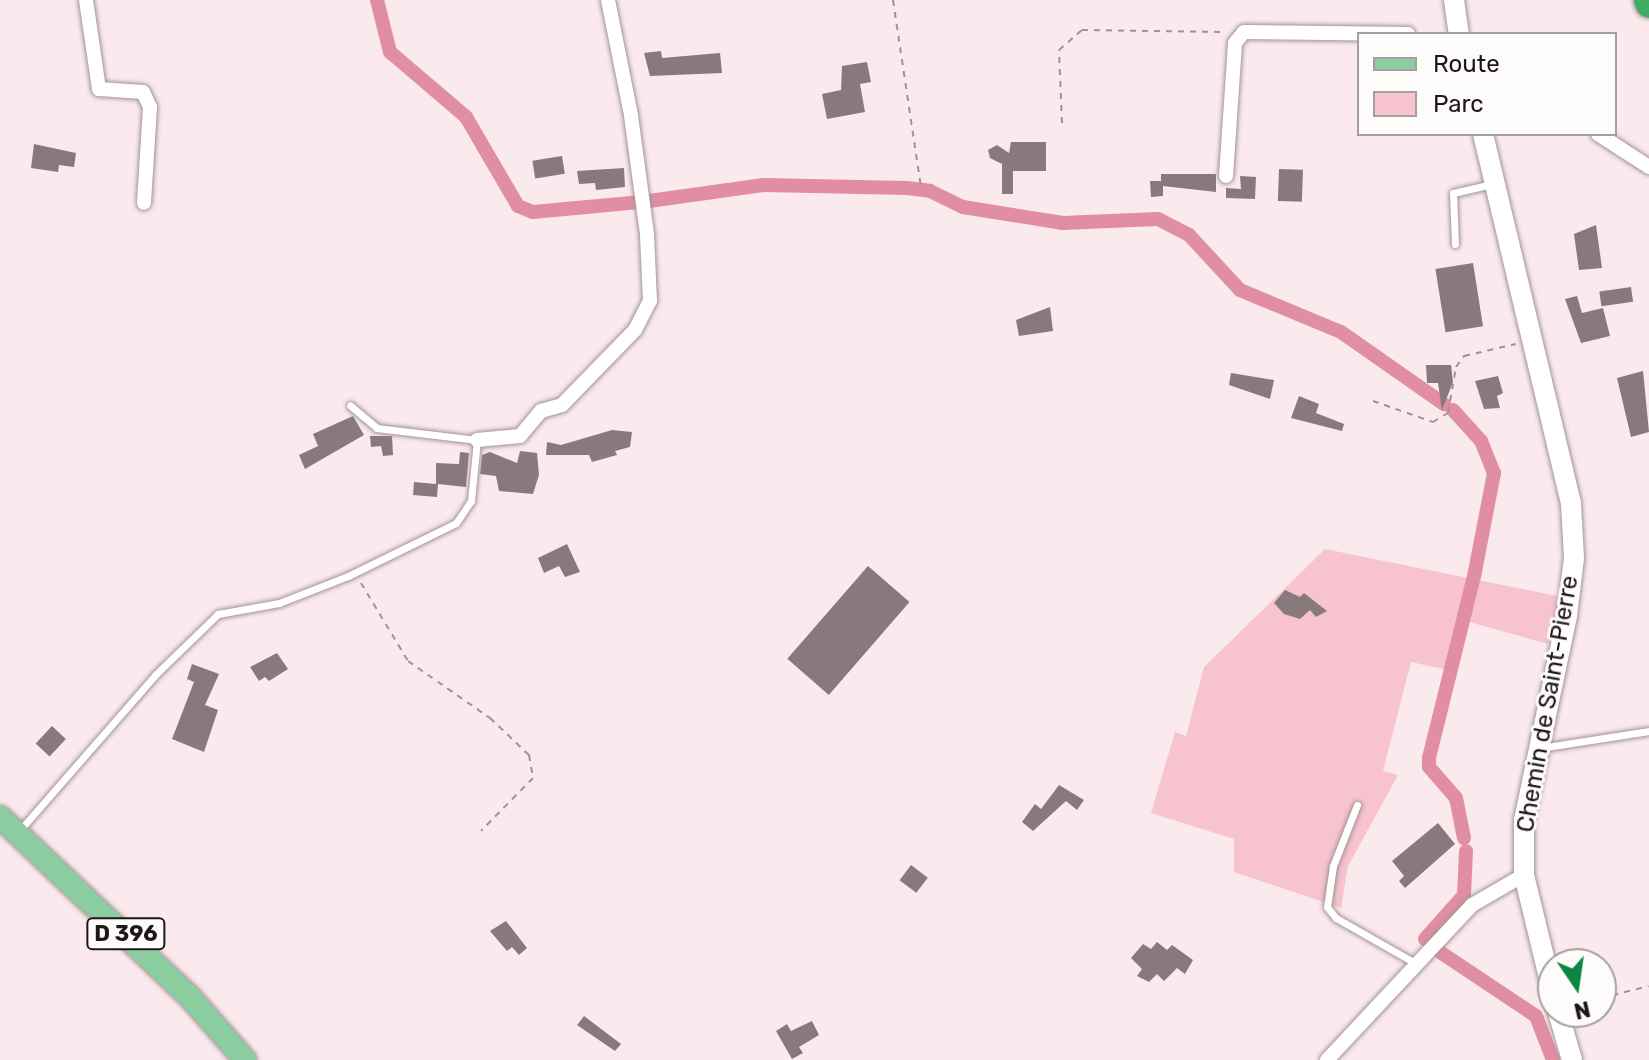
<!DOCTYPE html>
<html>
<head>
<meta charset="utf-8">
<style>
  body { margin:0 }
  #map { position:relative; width:1649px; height:1060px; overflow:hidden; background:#fbeaed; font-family:Rubik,sans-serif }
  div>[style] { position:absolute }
  .green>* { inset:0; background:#f7c3cf }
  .canal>* { height:14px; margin:-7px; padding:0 7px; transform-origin:7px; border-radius:7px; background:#e18ea3 }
  .building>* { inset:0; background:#88797c; transform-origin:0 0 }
  .path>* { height:2px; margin-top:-1px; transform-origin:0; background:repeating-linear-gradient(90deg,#9e9294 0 6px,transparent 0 12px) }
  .roads { filter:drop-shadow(0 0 2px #a39397) drop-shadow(0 0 2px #a39397) }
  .service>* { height:7px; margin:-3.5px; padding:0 3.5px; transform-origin:3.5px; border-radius:3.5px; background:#fff }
  .minor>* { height:14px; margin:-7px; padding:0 7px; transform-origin:7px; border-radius:7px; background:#fff }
  .secondary>* { height:20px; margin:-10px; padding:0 10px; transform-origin:10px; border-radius:10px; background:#fff }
  .primary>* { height:22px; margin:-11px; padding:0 11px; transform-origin:11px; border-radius:11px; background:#8bcda1 }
  .motorway>* { height:26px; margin:-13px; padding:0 13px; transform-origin:13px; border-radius:13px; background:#3eac62 }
  span { translate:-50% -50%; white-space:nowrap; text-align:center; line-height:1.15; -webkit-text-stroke:6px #fefbfb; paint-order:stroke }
  .shield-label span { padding:2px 6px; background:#fefbfb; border:2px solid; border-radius:6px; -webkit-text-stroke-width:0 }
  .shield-label { font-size:22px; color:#1d1718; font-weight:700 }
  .street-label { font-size:24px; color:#1d1718 }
  .legend { position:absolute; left:1357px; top:32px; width:260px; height:104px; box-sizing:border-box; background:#fefbfb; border:2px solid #a4a0a0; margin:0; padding:10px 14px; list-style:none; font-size:24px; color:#1d1718 }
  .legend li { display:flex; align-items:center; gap:16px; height:40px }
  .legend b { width:40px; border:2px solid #a4a0a0 }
  .north { position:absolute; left:1537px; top:948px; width:80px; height:80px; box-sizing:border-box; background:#fefbfb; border:2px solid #a4a0a0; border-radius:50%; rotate:167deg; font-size:22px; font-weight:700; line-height:32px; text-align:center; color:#1d1718 }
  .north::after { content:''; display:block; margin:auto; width:28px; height:36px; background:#098640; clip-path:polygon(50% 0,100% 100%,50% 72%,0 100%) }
</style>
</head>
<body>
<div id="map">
  <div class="green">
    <i style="clip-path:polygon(1325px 549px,1562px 597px,1548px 644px,1469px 622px,1452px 671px,1411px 662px,1383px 771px,1398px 775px,1348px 866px,1341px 908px,1234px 872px,1234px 839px,1151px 813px,1175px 732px,1186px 736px,1204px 667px)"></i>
  </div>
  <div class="canal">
    <i style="left:377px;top:0;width:54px;rotate:76deg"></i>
    <i style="left:390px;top:52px;width:100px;rotate:40.5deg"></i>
    <i style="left:466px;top:117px;width:103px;rotate:59.7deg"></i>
    <i style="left:518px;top:206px;width:16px;rotate:22deg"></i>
    <i style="left:533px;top:212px;width:107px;rotate:-5.3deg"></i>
    <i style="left:649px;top:201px;width:116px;rotate:-7.9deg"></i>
    <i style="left:764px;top:185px;width:143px;rotate:1.2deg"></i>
    <i style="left:907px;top:188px;width:23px;rotate:7deg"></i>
    <i style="left:930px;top:191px;width:37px;rotate:26deg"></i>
    <i style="left:963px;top:207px;width:101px;rotate:9.1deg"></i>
    <i style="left:1063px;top:223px;width:95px;rotate:-2.4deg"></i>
    <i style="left:1158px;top:219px;width:35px;rotate:27deg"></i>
    <i style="left:1189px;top:235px;width:75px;rotate:47.2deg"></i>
    <i style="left:1240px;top:290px;width:109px;rotate:22.6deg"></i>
    <i style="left:1341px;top:332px;width:126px;rotate:35deg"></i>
    <i style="left:1453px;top:410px;width:42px;rotate:47.9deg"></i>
    <i style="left:1481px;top:441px;width:35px;rotate:68deg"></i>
    <i style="left:1494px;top:473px;width:101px;rotate:100.9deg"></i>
    <i style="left:1475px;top:572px;width:192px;rotate:103.9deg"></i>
    <i style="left:1429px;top:758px;width:9px;rotate:90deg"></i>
    <i style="left:1429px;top:767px;width:41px;rotate:48.9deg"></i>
    <i style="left:1456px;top:798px;width:41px;rotate:78.7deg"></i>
    <i style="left:1425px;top:939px;width:59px;rotate:-48.4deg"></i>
    <i style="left:1464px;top:895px;width:44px;rotate:-87.4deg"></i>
    <i style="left:1440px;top:952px;width:115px;rotate:33.7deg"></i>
    <i style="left:1536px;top:1016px;width:47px;rotate:68.9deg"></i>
  </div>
  <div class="building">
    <i style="clip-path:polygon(661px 51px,662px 58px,720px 53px,722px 73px,650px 76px,644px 53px)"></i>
    <i style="clip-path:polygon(867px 62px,871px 82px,860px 84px,865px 112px,827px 119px,822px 94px,841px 90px,842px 66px)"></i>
    <i style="clip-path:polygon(1011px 142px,1046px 142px,1046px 171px,1013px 171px,1013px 194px,1002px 194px,1002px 164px,990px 158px,988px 150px,997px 145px,1009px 153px)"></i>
    <i style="clip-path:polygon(34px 144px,76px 153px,74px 167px,59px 165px,58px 172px,31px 168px)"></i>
    <i style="left:562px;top:156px;width:18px;height:30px;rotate:81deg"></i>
    <i style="clip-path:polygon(624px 168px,625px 187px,596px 190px,595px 183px,579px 184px,577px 171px)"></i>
    <i style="left:1279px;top:169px;width:24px;height:32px;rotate:2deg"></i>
    <i style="clip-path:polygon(1161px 174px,1216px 174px,1216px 192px,1163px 186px,1163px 196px,1151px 197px,1150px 181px,1161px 181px)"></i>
    <i style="clip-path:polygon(1240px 176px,1256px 177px,1255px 199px,1226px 198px,1226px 188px,1241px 189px)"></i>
    <i style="clip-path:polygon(1596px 225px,1602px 268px,1579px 270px,1574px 234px)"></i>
    <i style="left:1473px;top:263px;width:64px;height:38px;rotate:81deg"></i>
    <i style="left:1631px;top:287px;width:15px;height:32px;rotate:82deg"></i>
    <i style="clip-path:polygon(1577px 296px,1582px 313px,1603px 308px,1610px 336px,1581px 343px,1565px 299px)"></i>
    <i style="clip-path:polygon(1050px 307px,1053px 331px,1019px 336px,1016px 320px)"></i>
    <i style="clip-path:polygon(1426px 365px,1451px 365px,1453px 382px,1442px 410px,1438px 383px,1427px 383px)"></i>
    <i style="clip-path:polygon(1643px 371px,1649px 432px,1631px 437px,1617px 378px)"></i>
    <i style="clip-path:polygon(1231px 373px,1274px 380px,1270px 399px,1229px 385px)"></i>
    <i style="clip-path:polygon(1498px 376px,1503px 393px,1497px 396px,1500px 408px,1484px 409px,1475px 381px)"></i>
    <i style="clip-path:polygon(1299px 396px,1319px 404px,1316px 413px,1344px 424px,1342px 431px,1291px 418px)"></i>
    <i style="clip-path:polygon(353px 416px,364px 435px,305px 469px,299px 455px,318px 446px,313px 434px)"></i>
    <i style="clip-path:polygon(612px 430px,632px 432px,630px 447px,615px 451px,617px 455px,592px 462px,589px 455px,546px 455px,547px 442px,561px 445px)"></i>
    <i style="clip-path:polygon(370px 436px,392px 436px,393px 455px,383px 456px,381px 446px,371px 447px)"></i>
    <i style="clip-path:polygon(520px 451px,537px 453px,539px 475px,533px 494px,499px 491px,496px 476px,480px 474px,482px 455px,490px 452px,517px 463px)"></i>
    <i style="clip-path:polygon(460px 452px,469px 453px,466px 487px,438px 484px,437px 497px,413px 495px,414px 482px,436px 484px,436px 463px,459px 464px)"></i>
    <i style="clip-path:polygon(567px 544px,580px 572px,565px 577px,559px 566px,544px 573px,538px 558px)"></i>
    <i style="left:868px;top:566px;width:55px;height:123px;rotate:41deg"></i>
    <i style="clip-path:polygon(1285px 590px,1300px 597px,1304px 593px,1327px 611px,1316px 617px,1310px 610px,1300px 619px,1284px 614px,1274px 603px)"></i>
    <i style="clip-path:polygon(277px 653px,288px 669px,269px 681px,265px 677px,259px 681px,250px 667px)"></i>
    <i style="clip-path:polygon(192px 664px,219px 674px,205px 705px,218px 710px,204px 752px,172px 739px,194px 682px,187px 679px)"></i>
    <i style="left:52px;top:726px;width:19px;height:24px;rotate:43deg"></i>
    <i style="clip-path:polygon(1059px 785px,1084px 800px,1077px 810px,1066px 801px,1033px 831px,1022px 822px,1035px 804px,1041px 809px)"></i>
    <i style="clip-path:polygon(1438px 823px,1455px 844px,1405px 888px,1399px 881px,1404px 876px,1392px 861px)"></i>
    <i style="left:911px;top:865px;width:21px;height:19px;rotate:37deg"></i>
    <i style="clip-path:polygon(506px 921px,527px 948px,519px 955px,512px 947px,507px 951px,490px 931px)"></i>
    <i style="clip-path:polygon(1157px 942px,1167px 950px,1172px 945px,1193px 960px,1185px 974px,1177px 968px,1164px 981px,1157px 974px,1149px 982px,1137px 976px,1142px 969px,1131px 958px,1143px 944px,1151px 949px)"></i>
    <i style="clip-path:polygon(584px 1016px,621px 1044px,615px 1051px,577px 1025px)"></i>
    <i style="clip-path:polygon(812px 1021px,819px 1035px,799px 1047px,803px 1053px,792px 1059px,776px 1031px,787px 1024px,791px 1031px)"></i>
  </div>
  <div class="path">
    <i style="left:893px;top:0;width:189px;rotate:81.5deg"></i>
    <i style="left:1062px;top:123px;width:73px;rotate:-92.4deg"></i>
    <i style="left:1059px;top:50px;width:30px;rotate:-41deg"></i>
    <i style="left:1082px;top:30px;width:142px;rotate:0.8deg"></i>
    <i style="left:1373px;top:401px;width:64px;rotate:19.3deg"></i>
    <i style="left:1433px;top:422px;width:17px;rotate:-31deg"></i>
    <i style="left:1448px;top:413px;width:47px;rotate:-80.1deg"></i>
    <i style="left:1456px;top:367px;width:14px;rotate:-54deg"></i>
    <i style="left:1464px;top:356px;width:53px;rotate:-13deg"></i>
    <i style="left:361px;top:583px;width:91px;rotate:58.9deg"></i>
    <i style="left:408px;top:661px;width:100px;rotate:34.8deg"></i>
    <i style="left:490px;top:718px;width:54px;rotate:43.5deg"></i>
    <i style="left:529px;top:755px;width:23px;rotate:80deg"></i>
    <i style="left:533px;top:778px;width:74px;rotate:134.5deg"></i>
    <i style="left:1601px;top:998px;width:49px;rotate:-14deg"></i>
  </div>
  <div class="roads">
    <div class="service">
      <i style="left:1455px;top:244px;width:51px;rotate:-92.2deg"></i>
      <i style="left:1453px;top:193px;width:39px;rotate:-13deg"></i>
      <i style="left:1540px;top:748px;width:110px;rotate:-8.9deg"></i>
      <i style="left:1357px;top:805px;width:66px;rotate:111.5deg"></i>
      <i style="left:1333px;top:866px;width:41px;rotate:98.3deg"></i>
      <i style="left:1327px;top:907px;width:14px;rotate:51deg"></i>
      <i style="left:1336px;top:918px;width:93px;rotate:29.6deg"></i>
      <i style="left:20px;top:830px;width:206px;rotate:-48.9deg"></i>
      <i style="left:155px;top:675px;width:88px;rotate:-44.1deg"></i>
      <i style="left:218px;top:614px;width:62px;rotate:-10.2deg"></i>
      <i style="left:279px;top:603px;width:74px;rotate:-21.4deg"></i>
      <i style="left:348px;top:576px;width:120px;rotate:-26.1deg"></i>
      <i style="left:456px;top:523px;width:27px;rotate:-56deg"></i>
      <i style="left:471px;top:501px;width:61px;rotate:-84.4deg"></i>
      <i style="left:477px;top:440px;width:101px;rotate:-173.2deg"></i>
      <i style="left:377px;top:428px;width:35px;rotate:-140deg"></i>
    </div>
    <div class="minor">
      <i style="left:86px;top:0;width:90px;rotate:81.7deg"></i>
      <i style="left:99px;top:89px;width:44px;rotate:3.9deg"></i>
      <i style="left:143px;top:92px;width:17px;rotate:65deg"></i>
      <i style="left:150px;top:107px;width:96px;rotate:93.6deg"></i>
      <i style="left:1598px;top:134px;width:61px;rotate:32.9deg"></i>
      <i style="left:1226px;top:176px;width:133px;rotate:-86.1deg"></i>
      <i style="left:1235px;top:43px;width:14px;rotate:-51deg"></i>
      <i style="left:1244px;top:32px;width:164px;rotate:0.7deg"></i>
      <i style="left:477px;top:440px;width:43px;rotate:-5.3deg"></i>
      <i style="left:520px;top:436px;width:33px;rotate:-50deg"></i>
      <i style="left:541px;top:411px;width:22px;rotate:-16deg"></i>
      <i style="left:562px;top:405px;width:105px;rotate:-45.8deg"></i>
      <i style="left:635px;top:330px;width:33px;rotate:-63deg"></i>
      <i style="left:650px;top:301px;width:67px;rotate:-92.6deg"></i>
      <i style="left:647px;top:234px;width:120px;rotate:-97.7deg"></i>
      <i style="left:631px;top:115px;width:117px;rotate:-101.3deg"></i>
      <i style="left:1327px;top:1060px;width:212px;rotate:-46.9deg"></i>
      <i style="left:1472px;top:905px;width:60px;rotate:-30deg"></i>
    </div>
    <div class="secondary">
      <i style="left:1454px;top:0;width:34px;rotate:82deg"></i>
      <i style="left:1483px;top:134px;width:380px;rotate:76.6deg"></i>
      <i style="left:1571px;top:504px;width:54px;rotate:86.8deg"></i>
      <i style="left:1574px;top:558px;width:58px;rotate:96.9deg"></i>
      <i style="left:1567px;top:616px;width:208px;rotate:101.9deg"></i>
      <i style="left:1524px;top:820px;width:55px;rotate:90deg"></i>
      <i style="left:1524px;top:875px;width:122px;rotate:76.3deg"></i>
      <i style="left:1558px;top:1012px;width:50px;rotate:73.7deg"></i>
    </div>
    <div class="primary">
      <i style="left:0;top:817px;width:262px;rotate:43.5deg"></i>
      <i style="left:190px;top:997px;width:84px;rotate:48.9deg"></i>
    </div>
    <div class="motorway">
      <i style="left:1647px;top:0;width:5px;rotate:68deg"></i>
    </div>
  </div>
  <div class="shield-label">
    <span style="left:126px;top:934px">D 396</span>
  </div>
  <div class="street-label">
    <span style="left:1548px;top:704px;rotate:-80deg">Chemin de Saint-Pierre</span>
  </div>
  <ul class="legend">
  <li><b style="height:10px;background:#8bcda1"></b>Route</li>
  <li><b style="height:22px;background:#f7c3cf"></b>Parc</li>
  </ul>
  <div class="north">N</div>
</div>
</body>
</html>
